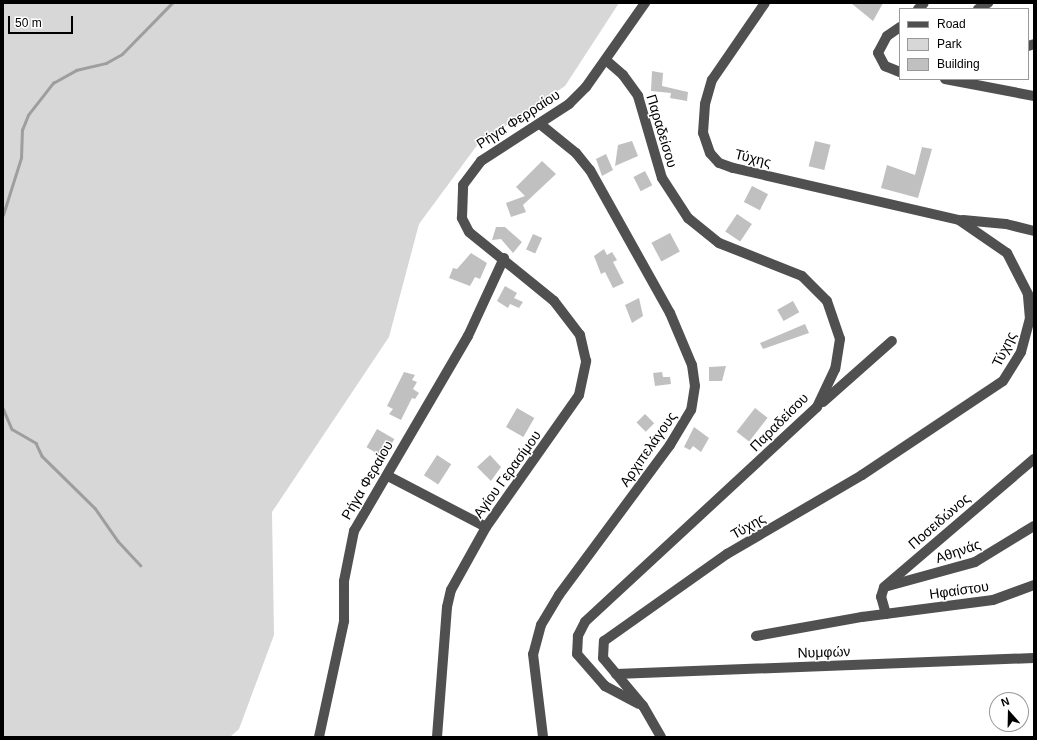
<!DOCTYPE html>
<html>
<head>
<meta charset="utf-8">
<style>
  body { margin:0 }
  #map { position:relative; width:1037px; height:740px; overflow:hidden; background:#fff; font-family:Arial,sans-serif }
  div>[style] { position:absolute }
  .green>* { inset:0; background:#d7d7d7 }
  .stream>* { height:2.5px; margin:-1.25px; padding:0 1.25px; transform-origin:1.25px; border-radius:1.25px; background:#9e9e9e }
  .building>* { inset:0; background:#c0c0c0; transform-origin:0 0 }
  .minor>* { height:10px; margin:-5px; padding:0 5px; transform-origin:5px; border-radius:5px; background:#505050 }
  span { translate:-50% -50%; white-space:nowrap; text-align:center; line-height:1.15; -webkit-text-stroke:3px #fff; paint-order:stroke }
  .street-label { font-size:14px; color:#000 }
  .frame { position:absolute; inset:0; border:4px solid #000; pointer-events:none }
  .legend { position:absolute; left:899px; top:8px; width:130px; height:72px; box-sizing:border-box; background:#fff; border:1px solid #999; margin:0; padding:5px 7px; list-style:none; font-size:12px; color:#000 }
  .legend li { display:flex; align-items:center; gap:8px; height:20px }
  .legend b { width:20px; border:1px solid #999 }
  .north { position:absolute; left:989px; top:692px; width:40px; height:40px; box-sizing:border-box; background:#fff; border:1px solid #999; border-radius:50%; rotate:340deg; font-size:11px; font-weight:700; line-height:16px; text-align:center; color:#000 }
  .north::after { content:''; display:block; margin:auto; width:14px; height:18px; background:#000; clip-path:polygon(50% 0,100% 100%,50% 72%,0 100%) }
  .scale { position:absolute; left:8px; top:16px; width:65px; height:18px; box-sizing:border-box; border:2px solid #000; border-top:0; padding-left:5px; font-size:12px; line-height:14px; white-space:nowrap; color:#000; -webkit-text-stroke:3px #fff; paint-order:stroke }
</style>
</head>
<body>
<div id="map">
  <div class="green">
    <i style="clip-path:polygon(3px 3px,619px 3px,565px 86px,478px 144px,419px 224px,389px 337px,272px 512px,274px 635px,239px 729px,230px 737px,3px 737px)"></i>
  </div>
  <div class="stream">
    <i style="left:3px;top:215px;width:60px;rotate:-72.5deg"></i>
    <i style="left:21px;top:158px;width:28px;rotate:-88deg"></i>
    <i style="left:22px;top:130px;width:16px;rotate:-68deg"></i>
    <i style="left:28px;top:115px;width:41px;rotate:-52deg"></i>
    <i style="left:53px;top:83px;width:26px;rotate:-29deg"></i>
    <i style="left:76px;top:70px;width:31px;rotate:-13deg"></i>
    <i style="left:106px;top:63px;width:18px;rotate:-29deg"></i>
    <i style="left:122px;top:54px;width:71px;rotate:-45.6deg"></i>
    <i style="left:3px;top:408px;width:23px;rotate:67deg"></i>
    <i style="left:12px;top:429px;width:28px;rotate:30deg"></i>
    <i style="left:36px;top:443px;width:14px;rotate:65deg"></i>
    <i style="left:42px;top:456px;width:74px;rotate:44.5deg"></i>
    <i style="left:95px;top:508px;width:40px;rotate:55.1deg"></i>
    <i style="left:118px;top:541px;width:33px;rotate:47deg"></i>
  </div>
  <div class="building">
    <i style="clip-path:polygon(851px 3px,883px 3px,873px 21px)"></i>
    <i style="clip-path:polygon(652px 71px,663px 73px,662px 86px,688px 92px,687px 101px,670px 98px,671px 93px,651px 91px)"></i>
    <i style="clip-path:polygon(632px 141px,638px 156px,615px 166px,618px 145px)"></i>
    <i style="left:815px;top:141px;width:16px;height:26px;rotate:14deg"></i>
    <i style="clip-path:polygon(922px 147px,932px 149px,918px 198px,881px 188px,887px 165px,915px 175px)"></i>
    <i style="clip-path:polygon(606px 154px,613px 170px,602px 176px,596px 159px)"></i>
    <i style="clip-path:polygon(542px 161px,556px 174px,523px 205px,526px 212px,511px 217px,506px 203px,525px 196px,516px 187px)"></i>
    <i style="left:645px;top:171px;width:16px;height:13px;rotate:63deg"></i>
    <i style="left:752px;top:186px;width:18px;height:18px;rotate:27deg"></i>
    <i style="left:737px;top:214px;width:18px;height:21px;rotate:34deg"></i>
    <i style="clip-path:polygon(496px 227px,505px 227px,522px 242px,513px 253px,501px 239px,492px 240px)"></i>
    <i style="left:670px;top:233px;width:21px;height:21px;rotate:62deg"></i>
    <i style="left:533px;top:234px;width:10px;height:17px;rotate:24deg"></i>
    <i style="clip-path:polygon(604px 249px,607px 255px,612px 252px,617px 260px,613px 262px,624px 283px,613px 288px,605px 272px,601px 274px,594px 256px)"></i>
    <i style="clip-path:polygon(471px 253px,487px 263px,480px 279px,475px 277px,470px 286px,449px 278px,453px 268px,457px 269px)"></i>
    <i style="clip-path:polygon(505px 286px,517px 293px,514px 298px,523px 302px,519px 308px,510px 304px,508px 308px,497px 301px)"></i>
    <i style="clip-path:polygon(639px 298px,643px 316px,632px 323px,625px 305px)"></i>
    <i style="left:793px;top:301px;width:13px;height:18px;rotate:61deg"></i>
    <i style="clip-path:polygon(805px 324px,809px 333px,763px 349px,760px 343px)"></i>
    <i style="clip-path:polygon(726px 366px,722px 381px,709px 381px,709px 367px)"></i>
    <i style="clip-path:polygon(404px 372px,415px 375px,412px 380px,417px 382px,413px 389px,419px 393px,415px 399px,412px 398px,401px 420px,389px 414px,393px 409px,387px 406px)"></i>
    <i style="clip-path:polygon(662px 372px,663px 377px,670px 377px,671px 384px,655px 386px,653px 373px)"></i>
    <i style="left:517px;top:408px;width:20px;height:22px;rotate:30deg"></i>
    <i style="left:755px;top:408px;width:16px;height:30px;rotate:38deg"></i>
    <i style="left:645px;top:414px;width:13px;height:12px;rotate:45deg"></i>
    <i style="clip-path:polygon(694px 427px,709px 438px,701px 452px,693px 446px,690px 450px,684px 447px)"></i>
    <i style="left:377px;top:429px;width:20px;height:21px;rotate:30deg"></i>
    <i style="left:437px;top:455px;width:17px;height:24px;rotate:33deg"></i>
    <i style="clip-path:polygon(490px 455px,501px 467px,491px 481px,477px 467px)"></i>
  </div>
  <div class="minor">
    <i style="left:918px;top:9px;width:8px;rotate:-45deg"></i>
    <i style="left:978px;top:9px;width:12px;rotate:-31deg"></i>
    <i style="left:900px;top:27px;width:16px;rotate:145deg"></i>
    <i style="left:887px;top:36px;width:19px;rotate:118deg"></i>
    <i style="left:878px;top:53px;width:15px;rotate:62deg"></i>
    <i style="left:885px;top:66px;width:16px;rotate:22deg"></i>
    <i style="left:1028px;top:46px;width:6px;rotate:-18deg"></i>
    <i style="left:607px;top:61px;width:21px;rotate:41deg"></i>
    <i style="left:623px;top:75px;width:26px;rotate:54deg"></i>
    <i style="left:638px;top:96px;width:85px;rotate:73.7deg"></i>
    <i style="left:662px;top:178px;width:48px;rotate:57deg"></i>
    <i style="left:688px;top:218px;width:40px;rotate:39deg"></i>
    <i style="left:719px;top:243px;width:89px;rotate:21.7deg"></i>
    <i style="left:802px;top:276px;width:35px;rotate:45deg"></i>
    <i style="left:827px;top:301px;width:40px;rotate:71.1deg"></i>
    <i style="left:840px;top:339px;width:30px;rotate:99deg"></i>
    <i style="left:835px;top:369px;width:42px;rotate:115.3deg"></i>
    <i style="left:817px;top:407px;width:316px;rotate:137.2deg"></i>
    <i style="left:585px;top:622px;width:16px;rotate:117deg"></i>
    <i style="left:578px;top:636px;width:18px;rotate:93deg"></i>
    <i style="left:577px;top:654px;width:43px;rotate:48.8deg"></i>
    <i style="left:605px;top:686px;width:38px;rotate:28deg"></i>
    <i style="left:945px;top:79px;width:91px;rotate:10.8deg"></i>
    <i style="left:540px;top:124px;width:46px;rotate:38.9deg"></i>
    <i style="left:576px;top:153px;width:22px;rotate:51deg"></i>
    <i style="left:590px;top:170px;width:164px;rotate:60.8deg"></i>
    <i style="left:670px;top:313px;width:56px;rotate:67.1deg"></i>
    <i style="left:692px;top:365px;width:21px;rotate:82deg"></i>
    <i style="left:695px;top:386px;width:24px;rotate:99deg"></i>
    <i style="left:691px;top:410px;width:41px;rotate:121deg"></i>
    <i style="left:670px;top:445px;width:187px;rotate:126.5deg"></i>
    <i style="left:559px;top:595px;width:35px;rotate:121deg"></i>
    <i style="left:541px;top:625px;width:30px;rotate:105deg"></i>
    <i style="left:533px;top:654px;width:84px;rotate:83.1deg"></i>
    <i style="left:963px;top:220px;width:43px;rotate:5.3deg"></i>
    <i style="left:1006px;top:224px;width:29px;rotate:14deg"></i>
    <i style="left:823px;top:402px;width:92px;rotate:-41.5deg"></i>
    <i style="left:388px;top:476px;width:110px;rotate:27.5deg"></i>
    <i style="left:888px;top:586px;width:90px;rotate:-15.4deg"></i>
    <i style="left:975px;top:562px;width:69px;rotate:-31.4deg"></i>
    <i style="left:886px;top:614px;width:18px;rotate:-106deg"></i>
    <i style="left:881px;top:597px;width:10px;rotate:-73deg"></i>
    <i style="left:884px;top:587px;width:197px;rotate:-40.5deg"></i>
    <i style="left:756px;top:636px;width:108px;rotate:-10.2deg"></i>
    <i style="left:862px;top:617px;width:132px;rotate:-7.4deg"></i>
    <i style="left:993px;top:600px;width:44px;rotate:-20.1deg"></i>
    <i style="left:616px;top:674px;width:418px;rotate:-2.2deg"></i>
    <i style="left:319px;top:737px;width:119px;rotate:-77.8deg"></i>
    <i style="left:344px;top:621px;width:40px;rotate:-90deg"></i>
    <i style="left:344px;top:581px;width:51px;rotate:-78.7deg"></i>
    <i style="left:354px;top:531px;width:226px;rotate:-59.7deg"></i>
    <i style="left:468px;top:336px;width:86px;rotate:-65.2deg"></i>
    <i style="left:437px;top:737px;width:130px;rotate:-85.6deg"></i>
    <i style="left:447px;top:607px;width:17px;rotate:-77deg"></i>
    <i style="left:451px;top:590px;width:72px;rotate:-60.9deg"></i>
    <i style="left:486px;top:527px;width:161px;rotate:-54.8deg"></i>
    <i style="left:579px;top:395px;width:35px;rotate:-78deg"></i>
    <i style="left:586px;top:361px;width:27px;rotate:-103deg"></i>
    <i style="left:580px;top:335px;width:43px;rotate:-127.4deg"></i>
    <i style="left:554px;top:301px;width:109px;rotate:-140.9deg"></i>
    <i style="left:469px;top:232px;width:16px;rotate:-117deg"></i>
    <i style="left:462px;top:218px;width:33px;rotate:-88deg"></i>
    <i style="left:463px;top:185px;width:30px;rotate:-53deg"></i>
    <i style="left:481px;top:161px;width:105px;rotate:-32.9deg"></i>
    <i style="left:569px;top:104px;width:24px;rotate:-45deg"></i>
    <i style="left:586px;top:87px;width:103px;rotate:-54.9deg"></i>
    <i style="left:661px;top:737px;width:36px;rotate:-120deg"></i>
    <i style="left:643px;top:706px;width:62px;rotate:-129.8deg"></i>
    <i style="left:603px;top:658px;width:17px;rotate:-87deg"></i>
    <i style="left:604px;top:641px;width:151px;rotate:-35.3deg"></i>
    <i style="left:727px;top:554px;width:156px;rotate:-30.3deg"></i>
    <i style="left:862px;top:475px;width:169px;rotate:-33.7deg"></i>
    <i style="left:1003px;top:381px;width:34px;rotate:-58deg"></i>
    <i style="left:1021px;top:352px;width:34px;rotate:-75deg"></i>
    <i style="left:1030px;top:319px;width:25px;rotate:-95deg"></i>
    <i style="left:1028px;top:294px;width:46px;rotate:-117.1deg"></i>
    <i style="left:1007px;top:253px;width:58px;rotate:-145.5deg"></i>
    <i style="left:959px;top:220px;width:232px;rotate:-167deg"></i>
    <i style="left:733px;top:168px;width:15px;rotate:-160deg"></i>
    <i style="left:719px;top:163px;width:13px;rotate:-132deg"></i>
    <i style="left:710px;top:153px;width:21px;rotate:-109deg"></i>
    <i style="left:703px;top:133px;width:29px;rotate:-86deg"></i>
    <i style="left:705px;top:104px;width:25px;rotate:-74deg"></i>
    <i style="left:712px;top:80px;width:93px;rotate:-55.5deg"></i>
  </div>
  <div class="street-label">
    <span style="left:518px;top:119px;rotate:-33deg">Ρήγα Φερραίου</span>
    <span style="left:662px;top:131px;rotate:73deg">Παραδείσου</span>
    <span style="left:753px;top:158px;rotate:14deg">Τύχης</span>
    <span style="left:1004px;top:349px;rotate:-64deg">Τύχης</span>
    <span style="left:779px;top:422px;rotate:-45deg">Παραδείσου</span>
    <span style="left:648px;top:449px;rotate:-55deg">Αρχιπελάγους</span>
    <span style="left:507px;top:474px;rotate:-54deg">Αγίου Γερασίμου</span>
    <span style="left:367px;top:480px;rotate:-60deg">Ρήγα Φεραίου</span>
    <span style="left:939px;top:521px;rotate:-41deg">Ποσειδώνος</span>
    <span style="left:748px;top:526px;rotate:-30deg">Τύχης</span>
    <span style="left:958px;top:551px;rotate:-19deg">Αθηνάς</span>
    <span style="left:959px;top:590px;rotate:-8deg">Ηφαίστου</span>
    <span style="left:824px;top:652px;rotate:-2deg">Νυμφών</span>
  </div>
  <div class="frame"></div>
  <ul class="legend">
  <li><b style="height:5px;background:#505050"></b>Road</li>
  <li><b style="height:11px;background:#d7d7d7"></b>Park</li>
  <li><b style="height:11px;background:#c0c0c0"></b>Building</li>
  </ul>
  <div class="north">N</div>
  <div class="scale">50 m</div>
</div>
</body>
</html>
